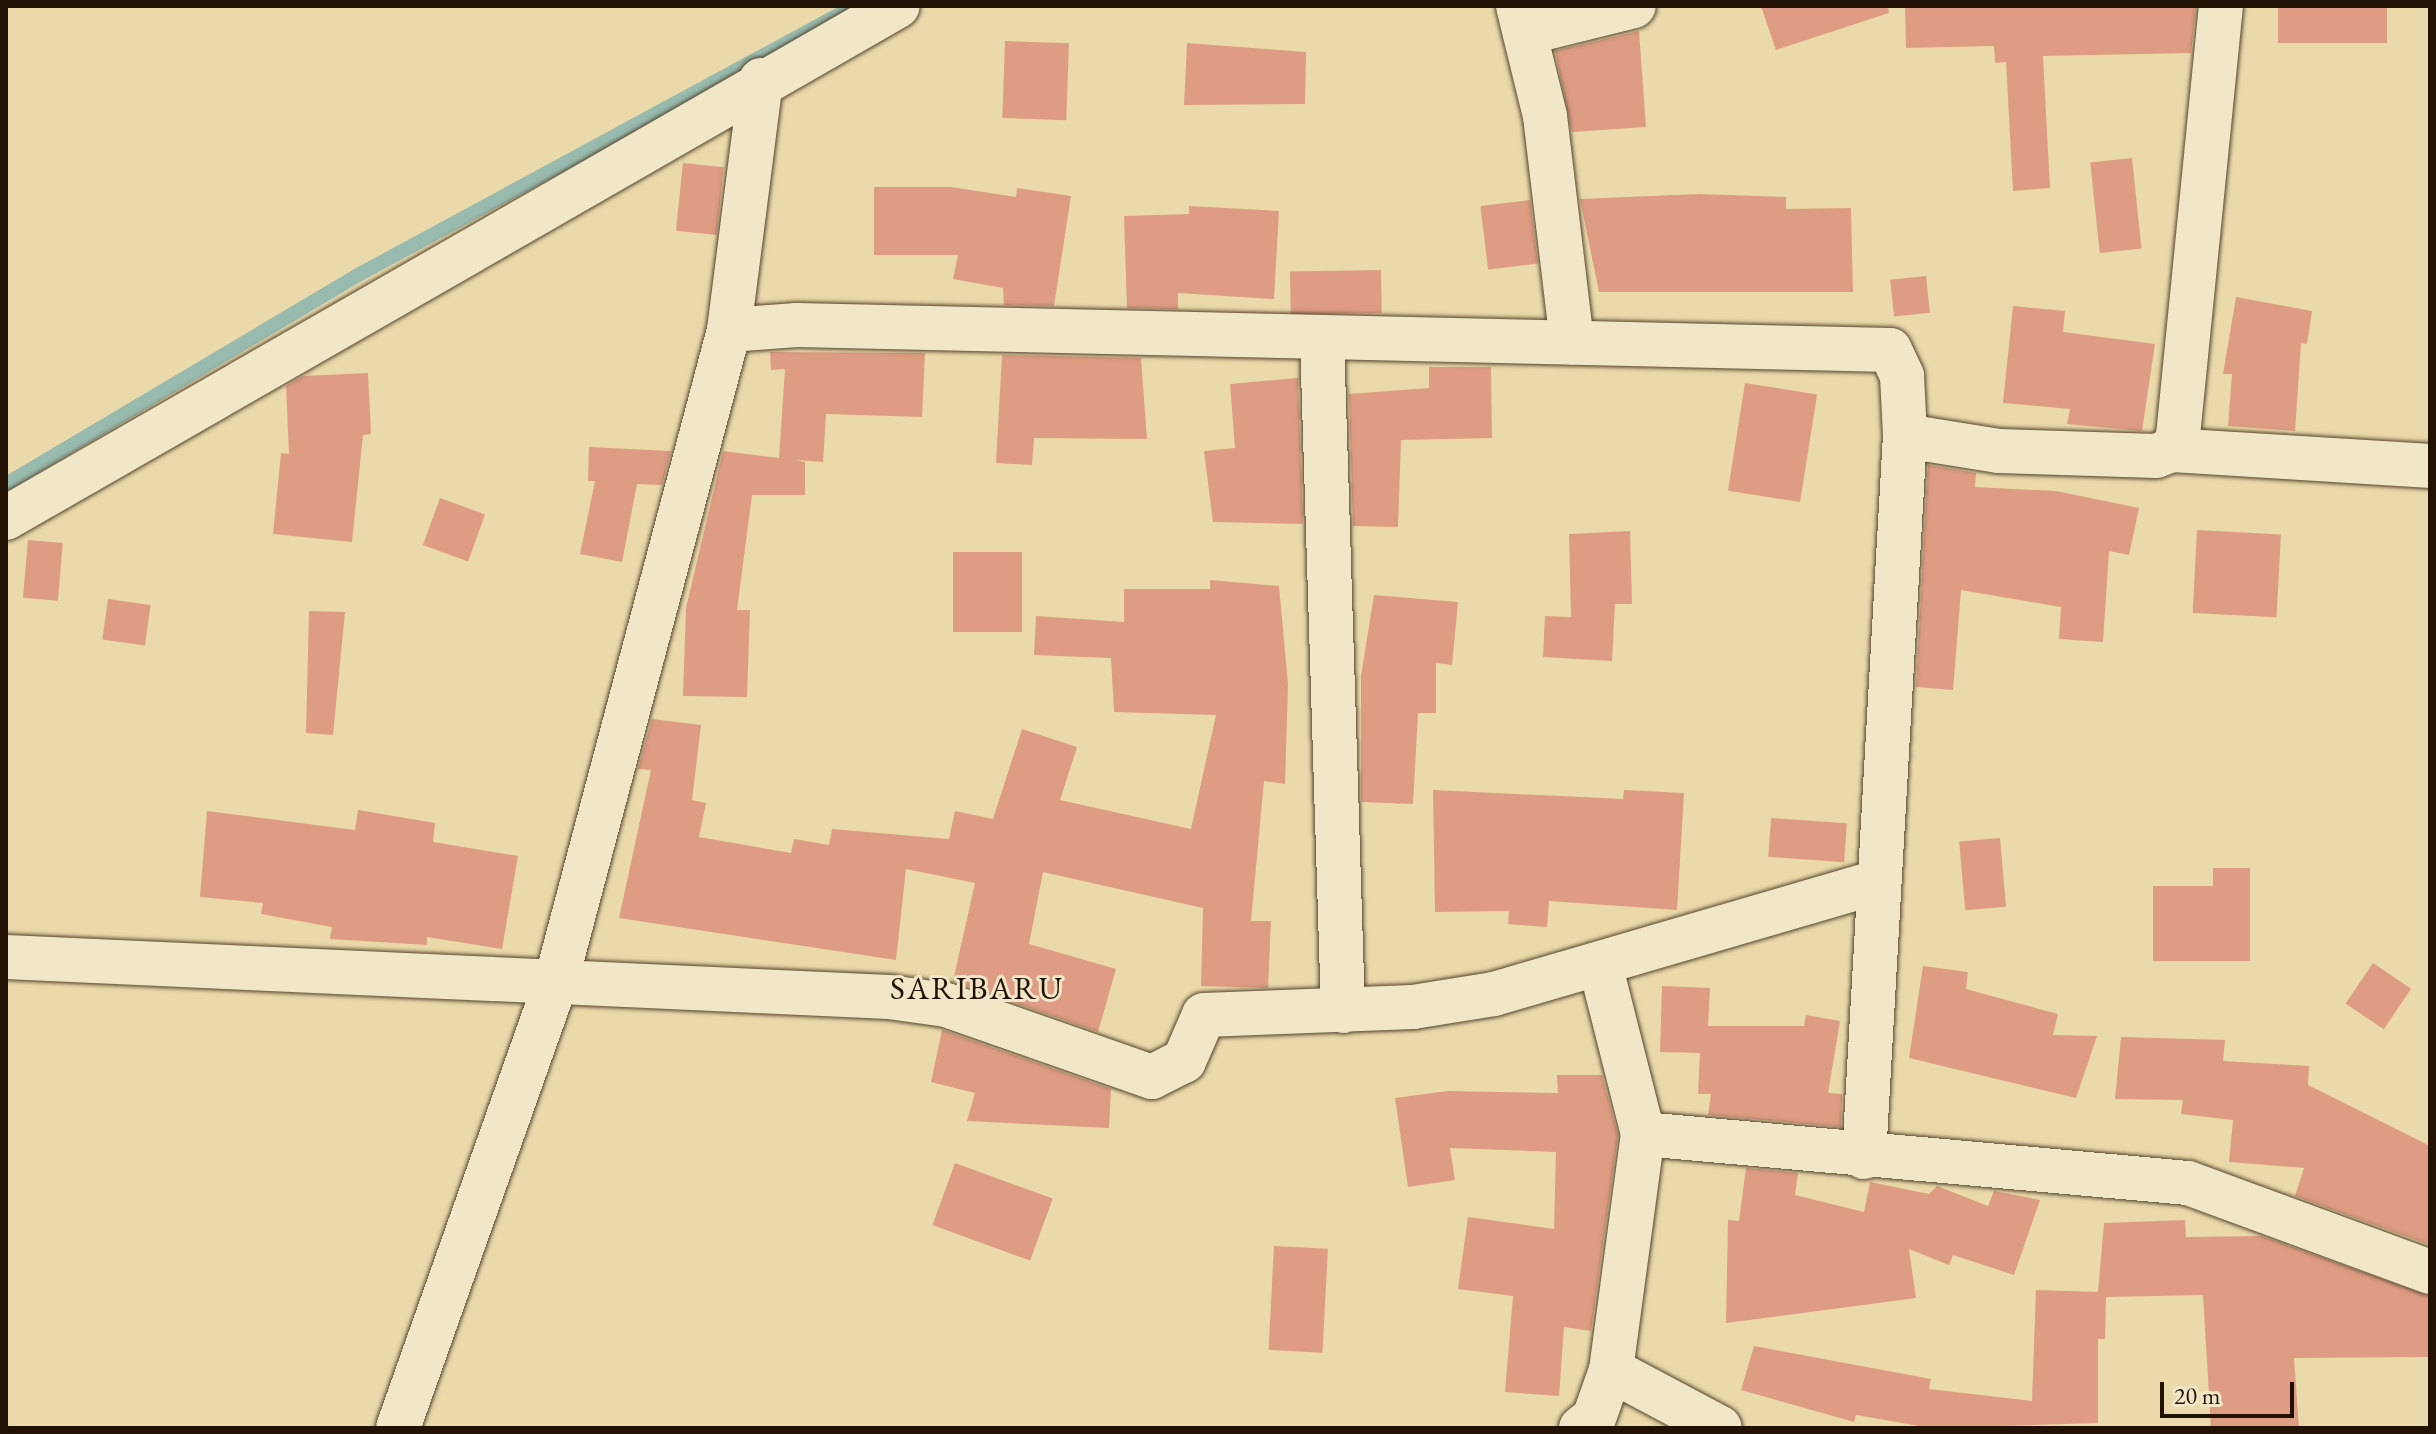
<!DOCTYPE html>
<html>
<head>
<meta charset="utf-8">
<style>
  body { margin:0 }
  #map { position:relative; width:2436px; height:1434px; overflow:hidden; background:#eadaab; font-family:"EB Garamond",serif }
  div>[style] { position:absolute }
  .stream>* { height:14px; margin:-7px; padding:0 7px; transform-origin:7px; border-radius:7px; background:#98baaf }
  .building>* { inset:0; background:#dd9c83; transform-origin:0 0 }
  .roads { filter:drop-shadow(0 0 2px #55442d) drop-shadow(0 0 2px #55442d) }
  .minor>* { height:44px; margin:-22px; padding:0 22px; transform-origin:22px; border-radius:22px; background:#f1e7c8 }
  span { translate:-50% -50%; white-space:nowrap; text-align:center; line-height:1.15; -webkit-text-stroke:6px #f1e7c8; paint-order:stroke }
  .quarter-label { font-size:32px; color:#231203; letter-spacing:2px }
  .frame { position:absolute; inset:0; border:8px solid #231203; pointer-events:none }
  .scale { position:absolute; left:2160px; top:1382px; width:134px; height:36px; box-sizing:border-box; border:4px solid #231203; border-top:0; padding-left:10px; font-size:24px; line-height:28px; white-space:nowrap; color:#231203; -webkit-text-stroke:6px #f1e7c8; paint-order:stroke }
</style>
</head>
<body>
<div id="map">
  <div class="stream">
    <i style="left:6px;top:484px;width:409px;rotate:-30.7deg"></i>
    <i style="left:358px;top:275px;width:558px;rotate:-28.45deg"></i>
  </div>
  <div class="building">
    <i style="clip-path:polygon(1761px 6px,1888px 6px,1889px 13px,1776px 50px)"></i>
    <i style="clip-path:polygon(1905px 6px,2196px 6px,2191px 53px,2043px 56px,2050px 188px,2013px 191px,2006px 62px,1995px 63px,1994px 46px,1906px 48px)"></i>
    <i style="left:2278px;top:6px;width:109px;height:37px"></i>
    <i style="clip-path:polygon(1639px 31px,1646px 127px,1572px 132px,1555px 51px)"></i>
    <i style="left:1005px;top:41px;width:64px;height:77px;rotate:2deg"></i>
    <i style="clip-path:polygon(1187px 43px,1306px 52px,1305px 104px,1184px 105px)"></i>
    <i style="left:2132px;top:158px;width:91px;height:42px;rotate:84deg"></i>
    <i style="left:683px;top:163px;width:41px;height:68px;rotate:6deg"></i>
    <i style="clip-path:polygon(874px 187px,951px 187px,1016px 197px,1017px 188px,1071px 196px,1054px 306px,1004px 305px,1003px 288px,953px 279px,958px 255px,874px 255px)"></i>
    <i style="clip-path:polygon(1699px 194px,1786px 197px,1786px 209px,1851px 208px,1853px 292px,1599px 292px,1580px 199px)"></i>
    <i style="left:1530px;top:200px;width:64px;height:50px;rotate:83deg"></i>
    <i style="clip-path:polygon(1189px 206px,1279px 211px,1274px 299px,1178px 293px,1178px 309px,1127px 308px,1124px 216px,1189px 214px)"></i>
    <i style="left:1381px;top:270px;width:43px;height:91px;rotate:89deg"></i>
    <i style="left:1926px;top:276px;width:37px;height:36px;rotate:84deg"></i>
    <i style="clip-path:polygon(2236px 297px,2312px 311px,2307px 344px,2301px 343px,2295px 431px,2228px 426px,2232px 374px,2223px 374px)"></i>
    <i style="clip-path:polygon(2013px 306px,2065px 311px,2063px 332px,2155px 344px,2142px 431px,2067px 424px,2070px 409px,2003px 403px)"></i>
    <i style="clip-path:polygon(770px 352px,925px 353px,922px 417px,826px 414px,823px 462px,795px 460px,805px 462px,805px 495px,752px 495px,737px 610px,750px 610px,747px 697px,683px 696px,686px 608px,723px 451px,779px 458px,785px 369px,771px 370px)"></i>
    <i style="clip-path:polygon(1002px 355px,1141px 358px,1147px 439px,1034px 438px,1032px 465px,996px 463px)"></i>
    <i style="clip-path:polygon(1429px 367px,1491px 367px,1492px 438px,1401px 440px,1398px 527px,1353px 526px,1349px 394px,1429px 388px)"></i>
    <i style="clip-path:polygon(368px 373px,371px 434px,363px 435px,352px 542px,273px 534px,281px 453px,289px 454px,286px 386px,303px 376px)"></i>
    <i style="clip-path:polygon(1298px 378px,1303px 524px,1213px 522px,1204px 451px,1235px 448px,1230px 384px)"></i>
    <i style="left:1745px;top:383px;width:73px;height:109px;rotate:9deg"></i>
    <i style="clip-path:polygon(589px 447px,671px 451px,662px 485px,637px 484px,622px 562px,580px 554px,595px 481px,588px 481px)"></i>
    <i style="clip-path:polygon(1928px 465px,1976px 473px,1975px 487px,2056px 491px,2139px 508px,2129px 555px,2109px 551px,2103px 642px,2059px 639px,2061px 607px,1961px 590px,1953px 690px,1916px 687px)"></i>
    <i style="left:440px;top:498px;width:48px;height:50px;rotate:20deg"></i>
    <i style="left:2197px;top:530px;width:84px;height:83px;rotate:3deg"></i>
    <i style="clip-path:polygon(1630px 531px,1632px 604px,1615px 604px,1612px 661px,1543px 657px,1545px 616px,1571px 617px,1569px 534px)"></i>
    <i style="left:28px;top:540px;width:35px;height:58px;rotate:5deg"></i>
    <i style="left:953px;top:552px;width:69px;height:80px"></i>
    <i style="clip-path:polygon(1210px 580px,1279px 586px,1288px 684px,1285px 784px,1264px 781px,1251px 921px,1271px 921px,1268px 988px,1201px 986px,1203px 908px,1043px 872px,1029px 944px,1116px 969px,1098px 1032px,953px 981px,975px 883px,906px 869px,896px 960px,619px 918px,651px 770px,638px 769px,652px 719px,701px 725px,692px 800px,706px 803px,699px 837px,791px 853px,794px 839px,829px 845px,832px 829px,949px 839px,955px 811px,993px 819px,1022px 729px,1077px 747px,1060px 800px,1191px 829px,1216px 715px,1114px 712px,1111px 658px,1034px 655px,1036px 616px,1124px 622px,1124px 589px,1210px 589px)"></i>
    <i style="clip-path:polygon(1374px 595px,1458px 602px,1452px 665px,1436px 663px,1436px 713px,1418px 713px,1413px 804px,1361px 802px,1361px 676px)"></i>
    <i style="left:108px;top:599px;width:43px;height:41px;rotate:8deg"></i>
    <i style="clip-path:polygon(309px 611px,345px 612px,333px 735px,306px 733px)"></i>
    <i style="clip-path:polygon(1433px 790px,1623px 799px,1624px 790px,1684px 793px,1677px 910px,1549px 901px,1547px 927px,1508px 924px,1509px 911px,1435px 912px)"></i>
    <i style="clip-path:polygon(358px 810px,435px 823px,433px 842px,518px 856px,502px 949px,427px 937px,427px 945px,330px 939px,332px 927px,261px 914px,263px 903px,200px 897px,207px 811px,355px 830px)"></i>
    <i style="left:1771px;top:818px;width:76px;height:39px;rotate:4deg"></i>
    <i style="left:2000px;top:838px;width:69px;height:41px;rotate:85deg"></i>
    <i style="clip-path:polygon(2213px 868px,2250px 868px,2250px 961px,2153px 961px,2153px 886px,2213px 886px)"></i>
    <i style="left:2373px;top:963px;width:46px;height:49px;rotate:34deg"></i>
    <i style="clip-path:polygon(1923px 966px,1968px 972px,1966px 989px,2058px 1014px,2053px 1035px,2097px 1036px,2076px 1098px,1909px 1058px)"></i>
    <i style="clip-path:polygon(1662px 986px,1710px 988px,1708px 1026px,1804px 1026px,1806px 1015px,1840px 1021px,1828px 1093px,1842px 1094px,1841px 1127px,1708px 1115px,1711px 1094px,1698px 1094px,1700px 1053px,1660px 1052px)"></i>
    <i style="clip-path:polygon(942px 1030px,1111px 1089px,1109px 1128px,967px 1121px,975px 1093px,931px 1082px)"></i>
    <i style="clip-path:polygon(2121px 1037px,2225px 1040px,2223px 1061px,2309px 1066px,2308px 1085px,2430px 1146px,2430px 1245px,2295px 1196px,2304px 1168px,2229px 1162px,2233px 1120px,2181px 1114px,2183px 1100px,2115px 1099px)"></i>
    <i style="clip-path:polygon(1557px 1075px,1602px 1075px,1618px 1135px,1591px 1331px,1564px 1327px,1559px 1396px,1505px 1392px,1513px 1296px,1458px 1289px,1468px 1217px,1554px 1229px,1556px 1152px,1450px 1148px,1455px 1180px,1408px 1187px,1395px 1098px,1448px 1091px,1558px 1093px)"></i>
    <i style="left:955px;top:1163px;width:104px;height:66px;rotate:20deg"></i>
    <i style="clip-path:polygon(1746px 1168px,1798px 1173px,1795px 1195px,1864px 1212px,1870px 1182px,1929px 1194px,1937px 1186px,1988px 1206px,1994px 1191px,2040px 1200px,2014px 1275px,1953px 1255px,1949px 1265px,1909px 1249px,1916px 1298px,1726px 1323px,1728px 1220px,1739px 1221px)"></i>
    <i style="clip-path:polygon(2185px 1220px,2186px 1237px,2261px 1236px,2430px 1296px,2430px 1357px,2294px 1358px,2299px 1428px,2211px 1428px,2203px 1295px,2106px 1297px,2105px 1339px,2098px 1339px,2098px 1423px,1931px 1428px,1856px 1415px,1854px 1422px,1741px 1390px,1754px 1346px,1931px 1379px,1929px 1389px,2032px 1401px,2036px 1290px,2098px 1292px,2104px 1223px)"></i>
    <i style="left:1274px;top:1246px;width:54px;height:104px;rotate:3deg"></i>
  </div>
  <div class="roads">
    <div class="minor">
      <i style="left:1518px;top:6px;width:113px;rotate:76.2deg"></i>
      <i style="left:1545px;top:116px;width:228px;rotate:83.2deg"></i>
      <i style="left:1525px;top:33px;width:112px;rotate:-13.9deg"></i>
      <i style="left:729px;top:330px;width:252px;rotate:-82.7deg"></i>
      <i style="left:1322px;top:339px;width:672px;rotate:88.21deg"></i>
      <i style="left:2170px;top:450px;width:260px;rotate:3.5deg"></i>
      <i style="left:6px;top:518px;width:1028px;rotate:-29.86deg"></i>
      <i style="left:6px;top:957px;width:884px;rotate:2.59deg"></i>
      <i style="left:889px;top:997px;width:58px;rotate:8deg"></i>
      <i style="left:946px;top:1005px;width:218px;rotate:19.3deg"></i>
      <i style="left:1152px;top:1077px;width:36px;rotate:-27deg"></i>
      <i style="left:1184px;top:1061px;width:50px;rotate:-66.5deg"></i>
      <i style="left:1204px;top:1015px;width:209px;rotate:-2.2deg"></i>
      <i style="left:1413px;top:1007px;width:82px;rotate:-9.1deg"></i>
      <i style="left:1494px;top:994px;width:400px;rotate:-16.3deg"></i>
      <i style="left:1643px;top:1134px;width:547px;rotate:5.14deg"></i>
      <i style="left:2188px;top:1183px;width:258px;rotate:20.2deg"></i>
      <i style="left:1864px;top:1157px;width:722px;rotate:-86.75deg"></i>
      <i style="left:1611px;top:1370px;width:123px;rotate:28deg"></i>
      <i style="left:398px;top:1428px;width:470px;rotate:-70.5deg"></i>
      <i style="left:555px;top:985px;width:678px;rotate:-75.12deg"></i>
      <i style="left:729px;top:330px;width:68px;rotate:-4.2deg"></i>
      <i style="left:797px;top:325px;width:1093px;rotate:1.31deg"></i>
      <i style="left:1890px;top:350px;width:29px;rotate:65deg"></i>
      <i style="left:1902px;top:376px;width:60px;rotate:87.1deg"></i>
      <i style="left:1905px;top:436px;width:95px;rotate:9.1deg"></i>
      <i style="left:1999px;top:451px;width:157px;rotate:1.8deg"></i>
      <i style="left:2156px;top:456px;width:17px;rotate:-21deg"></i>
      <i style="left:2172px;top:450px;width:15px;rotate:-67deg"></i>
      <i style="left:2178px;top:436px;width:432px;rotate:-84.3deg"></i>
      <i style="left:1581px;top:1428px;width:16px;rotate:-38deg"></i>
      <i style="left:1594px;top:1418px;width:51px;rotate:-70.5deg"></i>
      <i style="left:1611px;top:1370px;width:238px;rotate:-82.3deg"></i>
      <i style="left:1643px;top:1134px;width:175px;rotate:-104.2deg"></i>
    </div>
  </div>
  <div class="quarter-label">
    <span style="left:977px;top:988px">SARIBARU</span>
  </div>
  <div class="frame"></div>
  <div class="scale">20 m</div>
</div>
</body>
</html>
